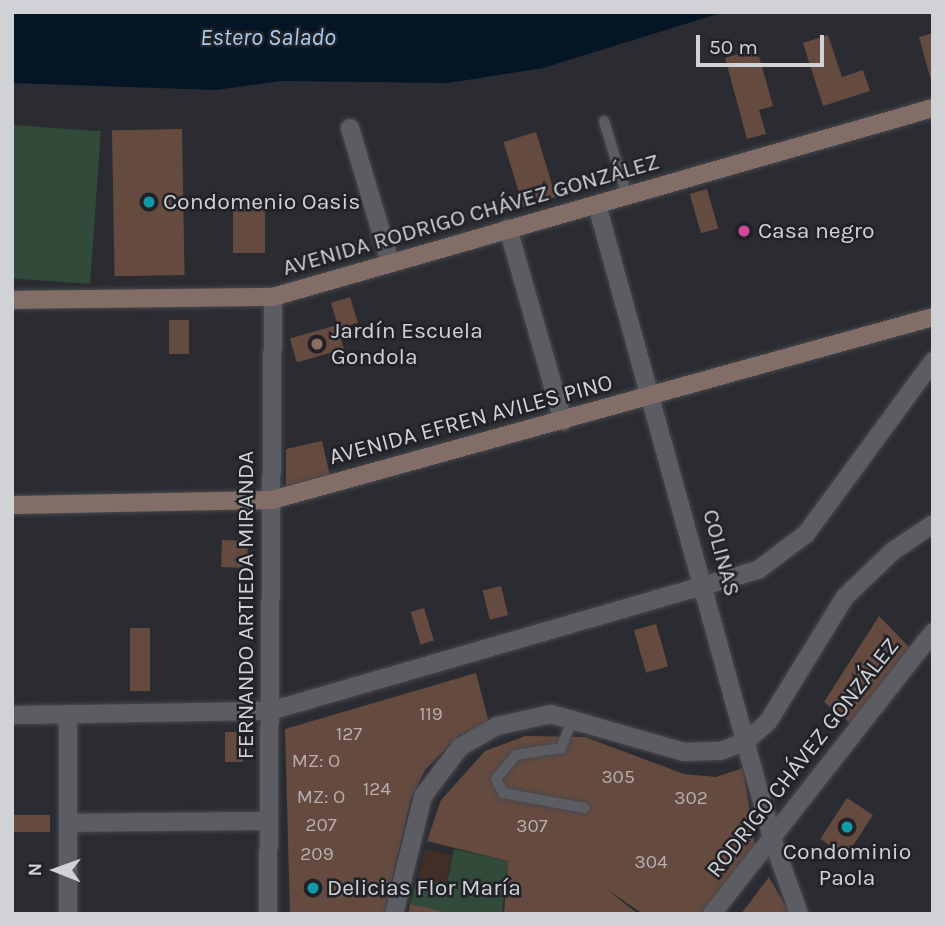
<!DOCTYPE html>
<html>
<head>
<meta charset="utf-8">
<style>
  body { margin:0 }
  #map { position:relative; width:945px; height:926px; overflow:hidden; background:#2a2c31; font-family:Karla,sans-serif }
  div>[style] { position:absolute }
  .industrial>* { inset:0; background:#412f27; transform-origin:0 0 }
  .green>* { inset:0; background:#324a39; transform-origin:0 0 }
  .water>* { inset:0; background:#041526 }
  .building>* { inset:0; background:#654a3f; transform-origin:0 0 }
  .roads { filter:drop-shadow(0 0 2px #48494e) drop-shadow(0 0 2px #48494e) }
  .lane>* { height:10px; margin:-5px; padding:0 5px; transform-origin:5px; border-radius:5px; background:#5c5d63 }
  .street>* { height:18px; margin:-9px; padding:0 9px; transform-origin:9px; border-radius:9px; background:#5c5d63 }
  .secondary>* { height:18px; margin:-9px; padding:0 9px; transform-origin:9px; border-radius:9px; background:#836e67 }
  .dots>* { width:19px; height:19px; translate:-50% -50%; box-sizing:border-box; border:4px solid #212227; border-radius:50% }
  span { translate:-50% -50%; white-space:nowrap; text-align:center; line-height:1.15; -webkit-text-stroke:5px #212227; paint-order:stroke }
  .number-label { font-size:19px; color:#b6b0b0 }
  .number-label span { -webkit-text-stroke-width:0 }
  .poi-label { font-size:23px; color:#d1d2d6 }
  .left { translate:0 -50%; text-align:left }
  .street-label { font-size:23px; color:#d1d2d6 }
  .water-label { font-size:24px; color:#a3cbf4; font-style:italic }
  .frame { position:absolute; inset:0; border:14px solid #d1d2d6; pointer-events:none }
  .north { position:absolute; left:21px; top:835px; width:70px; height:70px; -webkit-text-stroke:5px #212227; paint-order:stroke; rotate:271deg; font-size:19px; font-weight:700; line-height:28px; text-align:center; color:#d1d2d6 }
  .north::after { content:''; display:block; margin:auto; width:24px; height:32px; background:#d1d2d6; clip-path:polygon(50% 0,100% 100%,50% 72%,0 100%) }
  .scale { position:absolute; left:696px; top:35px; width:128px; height:32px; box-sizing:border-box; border:4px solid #d1d2d6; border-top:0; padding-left:9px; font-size:21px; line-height:24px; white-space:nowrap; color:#d1d2d6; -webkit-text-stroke:5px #212227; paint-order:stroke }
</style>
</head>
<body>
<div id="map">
  <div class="industrial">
    <i style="left:425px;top:849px;width:28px;height:30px;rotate:13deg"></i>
  </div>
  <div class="green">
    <i style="left:12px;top:125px;width:89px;height:153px;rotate:4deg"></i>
    <i style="clip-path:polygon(454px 849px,508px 861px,502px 914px,449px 914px,410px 904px,417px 878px,447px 884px)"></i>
  </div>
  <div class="water">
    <i style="clip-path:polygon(12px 12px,724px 12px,543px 68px,448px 83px,281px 81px,216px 90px,12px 83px)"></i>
  </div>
  <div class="building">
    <i style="clip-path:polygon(933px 33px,933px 84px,932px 84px,919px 37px)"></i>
    <i style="clip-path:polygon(828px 35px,842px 77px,863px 70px,870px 91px,823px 106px,803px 43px)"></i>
    <i style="clip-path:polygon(757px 49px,773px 106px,759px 110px,766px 134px,747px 139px,725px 58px)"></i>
    <i style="left:182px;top:129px;width:146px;height:70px;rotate:89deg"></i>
    <i style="left:536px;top:132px;width:68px;height:34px;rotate:73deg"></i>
    <i style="left:707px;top:189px;width:41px;height:18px;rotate:74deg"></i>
    <i style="left:233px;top:206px;width:32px;height:47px"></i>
    <i style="left:350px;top:297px;width:27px;height:20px;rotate:73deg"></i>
    <i style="left:169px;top:320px;width:20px;height:34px"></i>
    <i style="left:337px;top:325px;width:25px;height:49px;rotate:74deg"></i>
    <i style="clip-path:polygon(322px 441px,330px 476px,286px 490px,286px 449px)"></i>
    <i style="left:222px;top:540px;width:26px;height:27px;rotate:2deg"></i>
    <i style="left:501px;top:586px;width:30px;height:19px;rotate:76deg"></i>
    <i style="left:424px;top:608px;width:34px;height:14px;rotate:73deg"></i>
    <i style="clip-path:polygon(879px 616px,910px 648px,851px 724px,824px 702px)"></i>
    <i style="left:656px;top:624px;width:44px;height:23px;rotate:74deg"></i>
    <i style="left:130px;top:628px;width:20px;height:63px"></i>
    <i style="clip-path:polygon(476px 673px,489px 723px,458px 736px,425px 770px,411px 798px,384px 914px,290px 914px,285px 729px)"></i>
    <i style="left:225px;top:732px;width:18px;height:30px"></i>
    <i style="clip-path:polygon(525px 736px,585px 737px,684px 774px,716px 777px,743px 768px,755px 845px,702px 914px,643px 914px,605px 888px,638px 914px,504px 914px,508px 861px,427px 841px,441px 800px,485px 751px)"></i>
    <i style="left:847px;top:798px;width:31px;height:49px;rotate:33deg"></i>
    <i style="left:12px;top:815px;width:38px;height:17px"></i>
    <i style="clip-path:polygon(769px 877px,790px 914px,741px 914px)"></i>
    <i style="clip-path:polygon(410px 904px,449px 913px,449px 914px,408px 914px)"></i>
  </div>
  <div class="roads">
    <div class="lane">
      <i style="left:604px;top:121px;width:78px;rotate:73deg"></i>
      <i style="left:574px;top:716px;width:35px;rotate:112deg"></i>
      <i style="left:561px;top:748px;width:46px;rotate:171.2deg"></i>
      <i style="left:516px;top:755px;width:31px;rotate:130deg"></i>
      <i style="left:496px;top:779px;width:16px;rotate:63deg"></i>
      <i style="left:503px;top:793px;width:83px;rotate:10.4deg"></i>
    </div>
    <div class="street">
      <i style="left:350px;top:128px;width:140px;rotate:73.4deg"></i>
      <i style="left:597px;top:205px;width:657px;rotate:74.55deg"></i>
      <i style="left:772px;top:838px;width:81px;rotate:70.4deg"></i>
      <i style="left:508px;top:228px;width:201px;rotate:74.1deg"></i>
      <i style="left:68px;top:714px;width:200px;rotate:90deg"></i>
      <i style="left:12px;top:715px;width:258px;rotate:-0.9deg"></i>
      <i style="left:270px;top:711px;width:508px;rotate:-16.12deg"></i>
      <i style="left:758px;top:570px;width:60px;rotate:-36.9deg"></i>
      <i style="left:806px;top:534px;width:215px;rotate:-53.7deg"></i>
      <i style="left:68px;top:823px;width:201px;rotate:-0.6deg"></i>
      <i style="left:268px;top:914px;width:617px;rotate:-89.54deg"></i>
      <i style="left:394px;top:914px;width:122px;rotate:-76.2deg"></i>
      <i style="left:423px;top:796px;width:61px;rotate:-52.9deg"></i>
      <i style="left:460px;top:747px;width:43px;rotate:-29.6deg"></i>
      <i style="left:497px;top:726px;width:55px;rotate:-12.5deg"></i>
      <i style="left:551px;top:714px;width:138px;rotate:15.9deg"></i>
      <i style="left:684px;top:752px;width:37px;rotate:-2deg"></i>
      <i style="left:721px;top:751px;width:27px;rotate:-22deg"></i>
      <i style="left:746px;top:741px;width:29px;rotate:-41deg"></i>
      <i style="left:768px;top:722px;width:147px;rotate:-58.4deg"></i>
      <i style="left:845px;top:597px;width:66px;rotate:-43.8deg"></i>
      <i style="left:893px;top:551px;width:48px;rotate:-34deg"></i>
      <i style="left:712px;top:914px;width:358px;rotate:-51.9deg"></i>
    </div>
    <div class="secondary">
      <i style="left:12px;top:300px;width:261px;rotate:-0.7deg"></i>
      <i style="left:273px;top:297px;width:687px;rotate:-15.98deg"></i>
      <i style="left:12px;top:505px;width:260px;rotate:-1.1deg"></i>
      <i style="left:272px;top:500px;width:686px;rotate:-15.47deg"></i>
    </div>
  </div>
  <div class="dots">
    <i style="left:149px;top:202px;background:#0f9aa8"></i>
    <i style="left:744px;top:231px;background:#d1479c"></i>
    <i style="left:317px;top:344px;background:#8d6e63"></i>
    <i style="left:847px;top:827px;background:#0f9aa8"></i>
    <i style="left:313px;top:888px;background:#0f9aa8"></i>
  </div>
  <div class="number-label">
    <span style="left:431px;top:715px">119</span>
    <span style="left:349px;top:735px">127</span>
    <span style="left:316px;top:762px">MZ: O</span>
    <span style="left:618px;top:778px">305</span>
    <span style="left:377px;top:790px">124</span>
    <span style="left:321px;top:798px">MZ: O</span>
    <span style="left:691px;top:799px">302</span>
    <span style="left:321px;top:826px">207</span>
    <span style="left:532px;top:827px">307</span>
    <span style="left:317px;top:855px">209</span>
    <span style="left:651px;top:863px">304</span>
  </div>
  <div class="poi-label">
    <span class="left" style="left:163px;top:202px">Condomenio Oasis</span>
    <span class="left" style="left:758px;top:231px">Casa negro</span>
    <span class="left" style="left:331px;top:344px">Jardín Escuela<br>Gondola</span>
    <span style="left:847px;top:865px">Condominio<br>Paola</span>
    <span class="left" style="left:327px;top:888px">Delicias Flor María</span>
  </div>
  <div class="street-label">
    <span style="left:471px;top:215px;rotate:-16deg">AVENIDA RODRIGO CHÁVEZ GONZÁLEZ</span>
    <span style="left:471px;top:420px;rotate:-15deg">AVENIDA EFREN AVILES PINO</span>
    <span style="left:721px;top:553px;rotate:75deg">COLINAS</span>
    <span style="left:246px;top:605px;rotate:-90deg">FERNANDO ARTIEDA MIRANDA</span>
    <span style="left:803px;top:758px;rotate:-52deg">RODRIGO CHÁVEZ GONZÁLEZ</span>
  </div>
  <div class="water-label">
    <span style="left:268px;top:38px">Estero Salado</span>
  </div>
  <div class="frame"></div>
  <div class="north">N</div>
  <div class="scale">50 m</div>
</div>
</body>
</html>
